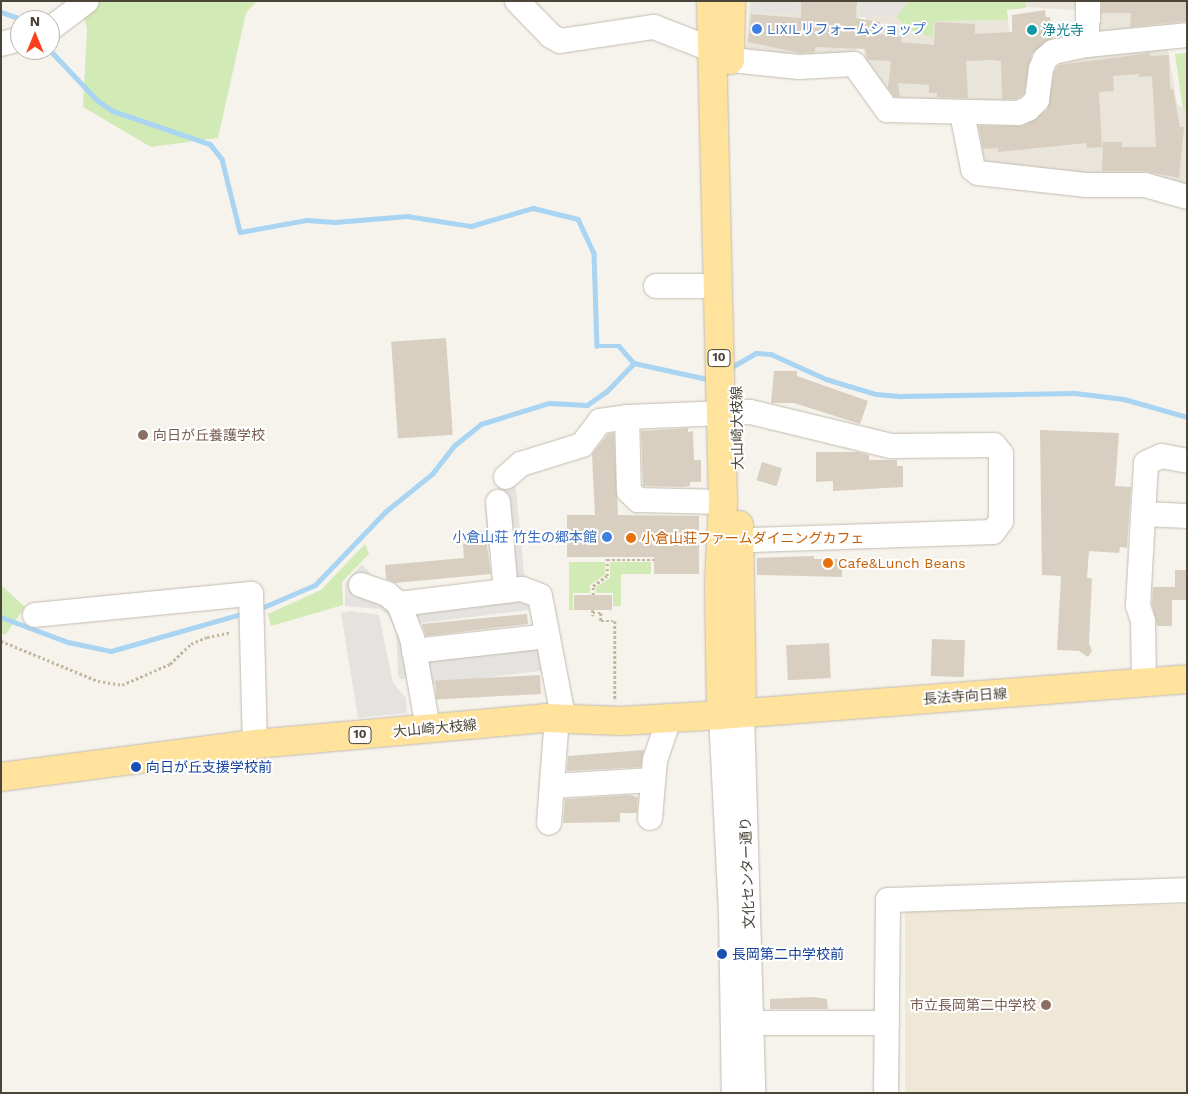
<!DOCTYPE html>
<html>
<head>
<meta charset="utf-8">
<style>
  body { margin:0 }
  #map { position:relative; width:1188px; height:1094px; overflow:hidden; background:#f6f3ec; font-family:"Work Sans","Noto Sans JP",sans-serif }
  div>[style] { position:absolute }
  .residential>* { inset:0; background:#eae5da }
  .education>* { inset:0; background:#efe8d6; transform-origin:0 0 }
  .green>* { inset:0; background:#d2eab5 }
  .parking>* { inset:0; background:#e5e3e0; transform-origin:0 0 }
  .stream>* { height:4.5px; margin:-2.25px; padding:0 2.25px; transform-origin:2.25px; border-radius:2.25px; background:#a9d4f2 }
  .building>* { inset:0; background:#d8cfc1; transform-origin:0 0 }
  .path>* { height:2.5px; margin-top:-1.25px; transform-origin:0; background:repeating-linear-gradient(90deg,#c4b79f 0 2.5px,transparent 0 5px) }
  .roads { filter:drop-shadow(0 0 1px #c2bbae) drop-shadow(0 0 1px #c2bbae) }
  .minor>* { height:24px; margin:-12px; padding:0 12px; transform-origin:12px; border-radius:12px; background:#fff }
  .major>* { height:28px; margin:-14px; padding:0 14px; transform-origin:14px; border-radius:14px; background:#ffe39c }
  .dots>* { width:14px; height:14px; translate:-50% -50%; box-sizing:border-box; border:2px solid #fff; border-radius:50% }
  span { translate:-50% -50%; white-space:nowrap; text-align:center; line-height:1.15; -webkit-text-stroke:4px #fff; paint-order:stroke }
  .shield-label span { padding:1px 4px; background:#fff; border:1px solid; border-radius:4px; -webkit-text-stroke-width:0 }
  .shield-label { font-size:12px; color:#4b4439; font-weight:700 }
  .shop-label { font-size:14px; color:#366cbe }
  .left { translate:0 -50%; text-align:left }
  .right { translate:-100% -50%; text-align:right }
  .culture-label { font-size:14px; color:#0d838f }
  .street-label { font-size:14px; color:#4b4439 }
  .education-label { font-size:14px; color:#785e54 }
  .food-label { font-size:14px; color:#c56008 }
  .transit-label { font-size:14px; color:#164399 }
  .frame { position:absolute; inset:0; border:2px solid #4b4439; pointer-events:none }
  .north { position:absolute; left:10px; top:10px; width:50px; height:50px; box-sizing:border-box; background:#fff; border:1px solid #b7b4b0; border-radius:50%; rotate:0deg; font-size:14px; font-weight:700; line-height:20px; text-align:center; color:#4b4439 }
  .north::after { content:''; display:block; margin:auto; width:18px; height:22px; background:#fc3f1d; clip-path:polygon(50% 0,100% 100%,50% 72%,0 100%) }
</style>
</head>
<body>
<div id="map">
  <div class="residential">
    <i style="clip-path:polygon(750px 1px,909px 1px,896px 17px,910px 30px,933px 38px,934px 21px,1008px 20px,1014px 62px,1037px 63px,1024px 106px,899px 107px,863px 69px,866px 17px,859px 17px,856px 57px,746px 52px)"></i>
    <i style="clip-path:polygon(1026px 1px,1086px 1px,1086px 11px,1026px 7px)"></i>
    <i style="clip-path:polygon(1092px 1px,1187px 1px,1187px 32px,1098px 40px)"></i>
    <i style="clip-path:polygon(1167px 45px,1177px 104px,1187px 110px,1187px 190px,979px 165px,971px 117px,1023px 115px,1047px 61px)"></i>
  </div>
  <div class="education">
    <i style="left:1187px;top:905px;width:188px;height:282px;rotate:90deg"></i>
  </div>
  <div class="green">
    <i style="clip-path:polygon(78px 1px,257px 1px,246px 13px,218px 138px,151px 147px,83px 107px,87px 28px)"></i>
    <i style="clip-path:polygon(909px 1px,1026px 1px,1026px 8px,1007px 10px,1008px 20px,934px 21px,933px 38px,910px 30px,896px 17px)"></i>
    <i style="clip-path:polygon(1187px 53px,1187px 110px,1183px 110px,1175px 54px)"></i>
    <i style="clip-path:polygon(365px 544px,369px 554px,342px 582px,343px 605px,271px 626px,268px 614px,321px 590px)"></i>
    <i style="clip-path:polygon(569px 562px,605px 562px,605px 575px,590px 585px,590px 593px,573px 593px,573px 610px,569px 610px)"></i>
    <i style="clip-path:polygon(610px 562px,651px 562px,651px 574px,621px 574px,621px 606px,613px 606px,613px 593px,596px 593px,596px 587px,610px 578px)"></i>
    <i style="clip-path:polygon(1px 585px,25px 607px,5px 635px,1px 633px)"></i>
  </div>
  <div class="parking">
    <i style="clip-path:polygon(752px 1px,798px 1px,798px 14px,751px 12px)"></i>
    <i style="clip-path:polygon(863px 1px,909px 1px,898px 15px,860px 17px)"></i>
    <i style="clip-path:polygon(515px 480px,525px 581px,501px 583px,497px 553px,489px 553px,485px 505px)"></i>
    <i style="clip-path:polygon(362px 564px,370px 573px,352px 592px,394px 606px,408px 679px,400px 679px,398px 675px,396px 632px,389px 616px,380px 609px,345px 606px,345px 583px)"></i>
    <i style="left:527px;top:593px;width:17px;height:116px;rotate:83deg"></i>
    <i style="clip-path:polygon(350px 611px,379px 615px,393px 683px,406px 698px,407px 713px,358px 718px,341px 613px)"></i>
    <i style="left:538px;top:645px;width:26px;height:112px;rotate:83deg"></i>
  </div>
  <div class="stream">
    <i style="left:1px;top:12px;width:24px;rotate:19deg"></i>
    <i style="left:50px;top:50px;width:69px;rotate:46.8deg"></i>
    <i style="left:97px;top:100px;width:19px;rotate:35deg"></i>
    <i style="left:113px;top:111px;width:102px;rotate:18.8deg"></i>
    <i style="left:210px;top:144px;width:19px;rotate:51deg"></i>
    <i style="left:222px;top:159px;width:75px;rotate:76.1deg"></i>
    <i style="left:240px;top:232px;width:68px;rotate:-10.2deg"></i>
    <i style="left:307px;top:220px;width:28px;rotate:4deg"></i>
    <i style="left:335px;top:222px;width:72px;rotate:-4.8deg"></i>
    <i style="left:407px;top:216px;width:65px;rotate:8.9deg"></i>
    <i style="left:471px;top:226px;width:65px;rotate:-16.2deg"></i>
    <i style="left:533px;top:208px;width:46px;rotate:13.7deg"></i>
    <i style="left:578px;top:219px;width:38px;rotate:65deg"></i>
    <i style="left:594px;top:253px;width:93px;rotate:88.2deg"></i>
    <i style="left:597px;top:346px;width:22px"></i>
    <i style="left:619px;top:346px;width:23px;rotate:49deg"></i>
    <i style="left:730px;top:368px;width:30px;rotate:-30deg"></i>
    <i style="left:756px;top:353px;width:15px;rotate:4deg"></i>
    <i style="left:771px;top:354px;width:60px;rotate:24.4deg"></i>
    <i style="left:826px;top:379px;width:52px;rotate:16.7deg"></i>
    <i style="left:876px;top:394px;width:25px;rotate:5deg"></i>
    <i style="left:901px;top:396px;width:174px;rotate:-1deg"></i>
    <i style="left:1075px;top:393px;width:49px;rotate:7deg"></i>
    <i style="left:1124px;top:399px;width:66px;rotate:15.9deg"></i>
    <i style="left:259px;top:609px;width:61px;rotate:-23.2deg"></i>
    <i style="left:315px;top:585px;width:101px;rotate:-46.2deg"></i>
    <i style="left:385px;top:512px;width:60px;rotate:-39deg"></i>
    <i style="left:432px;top:474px;width:37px;rotate:-52deg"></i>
    <i style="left:455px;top:445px;width:33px;rotate:-39deg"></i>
    <i style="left:481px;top:424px;width:71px;rotate:-17.2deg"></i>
    <i style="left:549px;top:403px;width:38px;rotate:3deg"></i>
    <i style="left:587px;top:405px;width:24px;rotate:-35deg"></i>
    <i style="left:607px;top:391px;width:39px;rotate:-46deg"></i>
    <i style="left:634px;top:363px;width:79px;rotate:12.4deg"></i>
    <i style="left:1px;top:617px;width:72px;rotate:20.5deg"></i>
    <i style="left:68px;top:642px;width:44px;rotate:11.8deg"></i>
    <i style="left:111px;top:651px;width:138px;rotate:-15.9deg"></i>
  </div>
  <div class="building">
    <i style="clip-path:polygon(801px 1px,857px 1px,856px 18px,880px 22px,879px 34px,902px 37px,901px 42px,934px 45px,935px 22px,975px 24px,975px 34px,1012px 32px,1012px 15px,1045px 10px,1046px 17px,1050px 17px,1053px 38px,1032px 54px,1024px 94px,1016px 99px,1002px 99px,1001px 61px,992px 60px,966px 61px,968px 98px,937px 97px,937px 93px,929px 93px,929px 85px,898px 83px,900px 97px,894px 96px,888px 88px,891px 61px,868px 60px,865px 49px,815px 47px,815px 52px,799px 53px,748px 42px,751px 14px,801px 18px)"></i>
    <i style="clip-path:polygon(1102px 1px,1186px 1px,1186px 21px,1130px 27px,1131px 13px,1101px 13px)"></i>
    <i style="clip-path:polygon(1150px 53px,1150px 56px,1169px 55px,1170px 89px,1173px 89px,1180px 127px,1184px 127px,1179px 178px,1145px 171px,1102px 171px,1103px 142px,1122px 142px,1122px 147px,1156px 147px,1152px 76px,1139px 77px,1139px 74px,1113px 76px,1114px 91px,1099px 92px,1102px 147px,1087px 148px,1086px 143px,998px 152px,998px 148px,983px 149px,979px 126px,1023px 126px,1047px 110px,1054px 72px,1059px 65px)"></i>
    <i style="left:446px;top:338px;width:97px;height:55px;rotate:86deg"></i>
    <i style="clip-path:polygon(774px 371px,797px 371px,797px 376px,868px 401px,860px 424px,794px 403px,771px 403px)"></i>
    <i style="clip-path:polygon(688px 428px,688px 432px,693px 431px,694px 460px,701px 460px,701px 482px,690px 482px,690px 486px,684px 487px,643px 486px,641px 431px)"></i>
    <i style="clip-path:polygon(1040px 430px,1119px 433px,1115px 486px,1131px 487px,1127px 548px,1120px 547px,1119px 553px,1089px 551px,1087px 578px,1092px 578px,1089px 643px,1092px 651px,1088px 657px,1079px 651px,1057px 650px,1061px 576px,1042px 575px)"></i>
    <i style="clip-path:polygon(614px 433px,618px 515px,699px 516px,699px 574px,654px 574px,654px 557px,567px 557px,567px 515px,595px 515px,592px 454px,608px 434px)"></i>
    <i style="clip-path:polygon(816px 452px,858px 452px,869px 455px,869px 460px,897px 460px,897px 466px,903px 466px,903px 487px,833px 491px,833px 481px,816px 482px)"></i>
    <i style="left:762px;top:462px;width:21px;height:19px;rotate:17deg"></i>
    <i style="clip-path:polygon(485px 531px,491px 574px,395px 583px,386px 579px,385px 565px,464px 558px,462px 533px)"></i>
    <i style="clip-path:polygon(814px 556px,814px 559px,842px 559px,842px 577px,757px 575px,757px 558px)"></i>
    <i style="clip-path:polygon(1175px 570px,1187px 570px,1187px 600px,1172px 600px,1172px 626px,1157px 626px,1152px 604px,1153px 587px,1175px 587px)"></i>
    <i style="left:574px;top:595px;width:38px;height:15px"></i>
    <i style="clip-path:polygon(527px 614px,528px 624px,426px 636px,423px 628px,422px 624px)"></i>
    <i style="left:932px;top:639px;width:33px;height:37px;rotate:2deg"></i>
    <i style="left:829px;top:643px;width:35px;height:43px;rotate:87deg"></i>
    <i style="left:540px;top:675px;width:19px;height:105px;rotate:87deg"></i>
    <i style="clip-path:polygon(644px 750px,641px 767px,567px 771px,568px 756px)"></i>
    <i style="clip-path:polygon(629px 795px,638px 797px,637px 813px,620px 813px,620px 822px,563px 823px,565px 799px)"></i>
    <i style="clip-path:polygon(814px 997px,827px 999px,828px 1009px,770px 1009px,770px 999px)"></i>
  </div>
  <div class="path">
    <i style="left:607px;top:560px;width:47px"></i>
    <i style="left:593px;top:595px;width:9px;rotate:-90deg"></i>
    <i style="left:593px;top:586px;width:17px;rotate:-36deg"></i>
    <i style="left:607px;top:576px;width:19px;rotate:-90deg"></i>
    <i style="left:593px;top:610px;width:6px;rotate:90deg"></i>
    <i style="left:593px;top:613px;width:8px"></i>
    <i style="left:601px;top:613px;width:8px;rotate:90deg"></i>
    <i style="left:601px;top:621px;width:14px"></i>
    <i style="left:615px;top:621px;width:80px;rotate:90deg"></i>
    <i style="left:1px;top:641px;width:105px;rotate:22.4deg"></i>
    <i style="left:98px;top:681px;width:24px;rotate:9deg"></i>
    <i style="left:122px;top:685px;width:52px;rotate:-23.6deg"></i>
    <i style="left:170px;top:664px;width:29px;rotate:-44deg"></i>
    <i style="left:191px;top:644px;width:17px;rotate:-24deg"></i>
    <i style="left:207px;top:637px;width:25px;rotate:-11deg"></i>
  </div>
  <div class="roads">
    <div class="minor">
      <i style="left:517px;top:1px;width:49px;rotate:45.8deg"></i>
      <i style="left:551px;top:36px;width:10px;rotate:29deg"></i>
      <i style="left:560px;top:41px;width:95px;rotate:-8.5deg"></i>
      <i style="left:654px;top:27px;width:93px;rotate:21.3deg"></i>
      <i style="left:741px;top:61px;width:58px;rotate:5.9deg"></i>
      <i style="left:799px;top:67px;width:55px;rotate:-3.1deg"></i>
      <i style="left:854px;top:64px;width:57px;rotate:54.3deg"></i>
      <i style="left:887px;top:110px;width:131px;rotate:1.3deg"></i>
      <i style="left:1018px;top:113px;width:11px;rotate:-22deg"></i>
      <i style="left:1028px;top:109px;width:13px;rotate:-45deg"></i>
      <i style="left:1037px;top:100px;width:31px;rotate:-83deg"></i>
      <i style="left:1041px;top:69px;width:11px;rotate:-68deg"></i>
      <i style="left:1045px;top:59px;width:11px;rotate:-41deg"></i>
      <i style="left:1053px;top:52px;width:35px;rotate:-12deg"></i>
      <i style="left:1087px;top:45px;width:100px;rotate:-5.7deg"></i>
      <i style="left:50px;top:29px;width:46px;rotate:-37.1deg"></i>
      <i style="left:1px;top:44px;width:20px;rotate:-15deg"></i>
      <i style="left:1087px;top:45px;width:44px;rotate:-88.7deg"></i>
      <i style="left:962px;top:113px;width:57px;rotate:78.9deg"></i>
      <i style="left:973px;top:169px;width:6px;rotate:39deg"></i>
      <i style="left:978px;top:173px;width:110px;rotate:6.3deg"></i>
      <i style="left:1087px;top:185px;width:58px"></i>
      <i style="left:1145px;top:185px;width:44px;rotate:15.9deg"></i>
      <i style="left:656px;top:286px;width:62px"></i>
      <i style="left:506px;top:477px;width:20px;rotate:-41deg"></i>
      <i style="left:521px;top:464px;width:64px;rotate:-17.3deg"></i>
      <i style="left:582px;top:445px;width:30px;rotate:-53deg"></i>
      <i style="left:600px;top:421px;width:27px;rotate:-8deg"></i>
      <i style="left:498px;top:502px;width:89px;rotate:84.9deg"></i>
      <i style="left:1144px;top:514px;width:43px;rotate:2.7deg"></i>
      <i style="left:722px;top:541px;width:271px;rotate:-1.9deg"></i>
      <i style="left:993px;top:532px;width:14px;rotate:-54deg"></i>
      <i style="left:1001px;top:521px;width:67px;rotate:-90deg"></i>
      <i style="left:1001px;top:454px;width:11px;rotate:-128deg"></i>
      <i style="left:994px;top:445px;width:103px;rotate:179.4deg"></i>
      <i style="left:891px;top:446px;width:145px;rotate:-166.4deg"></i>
      <i style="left:750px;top:412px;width:123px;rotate:177.7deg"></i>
      <i style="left:627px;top:417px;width:74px;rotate:88.5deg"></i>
      <i style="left:629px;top:491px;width:13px;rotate:45deg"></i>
      <i style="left:638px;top:500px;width:85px;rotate:1.3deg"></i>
      <i style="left:361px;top:585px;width:28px;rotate:19deg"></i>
      <i style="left:387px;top:594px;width:16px;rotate:40deg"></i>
      <i style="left:399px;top:604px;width:124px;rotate:-7deg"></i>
      <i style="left:522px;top:589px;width:19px;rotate:21deg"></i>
      <i style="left:540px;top:596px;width:112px;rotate:79.2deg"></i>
      <i style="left:561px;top:706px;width:25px;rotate:102deg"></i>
      <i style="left:556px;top:730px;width:93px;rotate:94.3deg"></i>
      <i style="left:399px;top:604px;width:36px;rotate:69deg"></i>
      <i style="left:412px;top:638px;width:91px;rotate:79.9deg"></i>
      <i style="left:35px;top:615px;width:217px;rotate:-5.6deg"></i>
      <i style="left:251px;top:594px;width:150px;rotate:88.5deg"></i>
      <i style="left:414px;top:651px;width:134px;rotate:-6.4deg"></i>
      <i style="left:1144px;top:683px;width:62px;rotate:-90.9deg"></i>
      <i style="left:1143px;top:621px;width:16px;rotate:-108deg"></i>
      <i style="left:1138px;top:606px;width:143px;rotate:-86.8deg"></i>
      <i style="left:1146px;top:463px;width:17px;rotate:-24deg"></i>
      <i style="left:1162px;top:456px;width:25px;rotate:11deg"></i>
      <i style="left:742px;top:713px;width:380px;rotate:88.3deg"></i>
      <i style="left:721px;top:715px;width:197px;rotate:87.1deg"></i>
      <i style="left:731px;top:912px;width:181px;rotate:89.1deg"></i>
      <i style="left:552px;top:786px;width:100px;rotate:-3.4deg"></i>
      <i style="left:650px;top:818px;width:58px;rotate:-85.1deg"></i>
      <i style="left:655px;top:760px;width:43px;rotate:-71.1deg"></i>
      <i style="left:736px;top:1023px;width:151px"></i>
      <i style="left:886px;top:1093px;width:193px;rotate:-89.4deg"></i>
      <i style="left:888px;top:900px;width:299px;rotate:-1.9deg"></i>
    </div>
    <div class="major">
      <i style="left:711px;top:1px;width:501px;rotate:88.63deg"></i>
      <i style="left:723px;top:502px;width:82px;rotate:92.8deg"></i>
      <i style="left:719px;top:584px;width:131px;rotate:89.1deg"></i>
      <i style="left:730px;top:60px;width:59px;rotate:-89deg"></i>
      <i style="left:739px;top:525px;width:188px;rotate:89.1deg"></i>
      <i style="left:1px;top:777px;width:256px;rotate:-7.4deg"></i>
      <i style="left:255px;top:744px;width:291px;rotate:-5.1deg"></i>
      <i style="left:545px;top:718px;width:75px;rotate:2.3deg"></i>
      <i style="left:620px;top:721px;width:101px;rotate:-3.4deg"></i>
      <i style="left:721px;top:715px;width:467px;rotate:-4.4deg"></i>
    </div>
  </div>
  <div class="dots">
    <i style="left:757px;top:29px;background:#3f7fe0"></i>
    <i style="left:1032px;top:30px;background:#0f9aa8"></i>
    <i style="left:143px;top:435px;background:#8d6e63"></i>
    <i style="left:607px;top:537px;background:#3f7fe0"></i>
    <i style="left:631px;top:538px;background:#e8710a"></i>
    <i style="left:828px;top:563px;background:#e8710a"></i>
    <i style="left:136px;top:767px;background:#1a4fb4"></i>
    <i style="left:722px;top:954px;background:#1a4fb4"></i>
    <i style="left:1046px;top:1005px;background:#8d6e63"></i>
  </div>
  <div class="shield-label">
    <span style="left:719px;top:358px">10</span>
    <span style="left:360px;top:735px">10</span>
  </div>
  <div class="shop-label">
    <span class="left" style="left:767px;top:29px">LIXILリフォームショップ</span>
    <span class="right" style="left:597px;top:537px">小倉山荘 竹生の郷本館</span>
  </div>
  <div class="culture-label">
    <span class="left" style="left:1042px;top:30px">浄光寺</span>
  </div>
  <div class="street-label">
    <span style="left:737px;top:428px;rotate:-91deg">大山崎大枝線</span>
    <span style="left:965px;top:696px;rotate:-4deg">長法寺向日線</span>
    <span style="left:435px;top:728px;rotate:-5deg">大山崎大枝線</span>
    <span style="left:747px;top:873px;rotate:-92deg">文化センター通り</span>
  </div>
  <div class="education-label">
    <span class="left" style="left:153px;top:435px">向日が丘養護学校</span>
    <span class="right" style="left:1036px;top:1005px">市立長岡第二中学校</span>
  </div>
  <div class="food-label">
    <span class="left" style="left:641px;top:538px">小倉山荘ファームダイニングカフェ</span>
    <span class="left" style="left:838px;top:563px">Cafe&amp;Lunch Beans</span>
  </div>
  <div class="transit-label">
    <span class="left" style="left:146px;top:767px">向日が丘支援学校前</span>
    <span class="left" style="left:732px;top:954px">長岡第二中学校前</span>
  </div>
  <div class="frame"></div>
  <div class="north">N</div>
</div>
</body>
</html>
